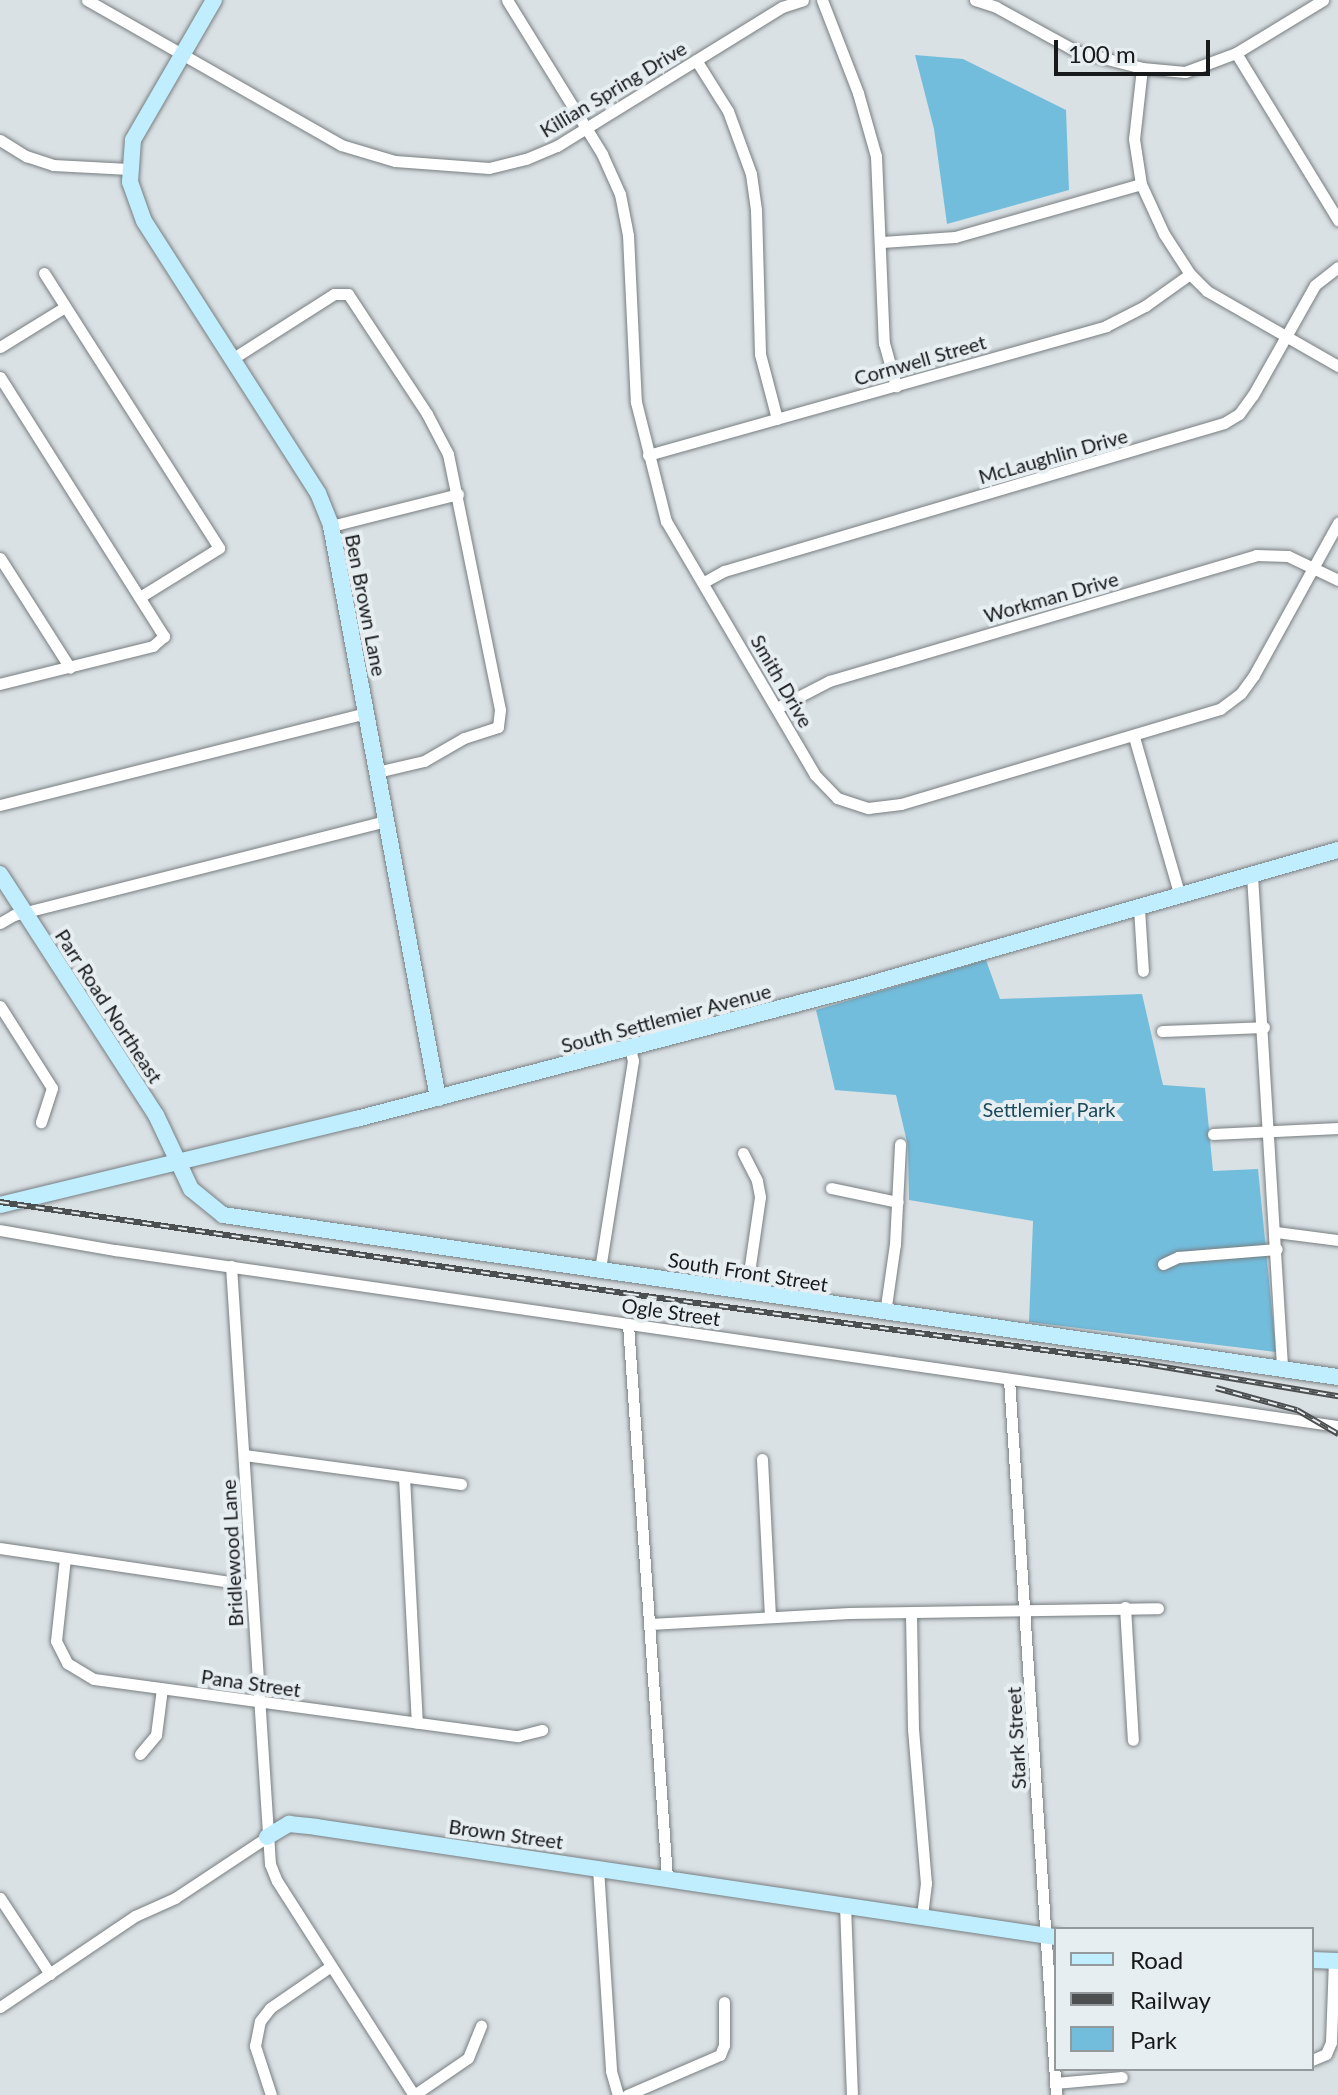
<!DOCTYPE html>
<html>
<head>
<meta charset="utf-8">
<style>
  body { margin:0 }
  #map { position:relative; width:1338px; height:2095px; overflow:hidden; background:#dae1e4; font-family:Lato,sans-serif }
  div>[style] { position:absolute }
  .green>* { inset:0; background:#73bddc }
  .roads { filter:drop-shadow(0 0 2px #787e80) drop-shadow(0 0 2px #787e80) }
  .street>* { height:11px; margin:-5.5px; padding:0 5.5px; transform-origin:5.5px; border-radius:5.5px; background:#fff }
  .secondary>* { height:16px; margin:-8px; padding:0 8px; transform-origin:8px; border-radius:8px; background:#c0eefe }
  .rail>* { height:6px; margin-top:-3px; transform-origin:0; background:repeating-linear-gradient(90deg,#e7eef1 0 9px,#4c4f50 0 18px); box-sizing:border-box; border-block:2px solid #4c4f50 }
  span { translate:-50% -50%; white-space:nowrap; text-align:center; line-height:1.15; -webkit-text-stroke:8px #e7eef1; paint-order:stroke }
  .street-label { font-size:20px; color:#17191a }
  .park-label { font-size:20px; color:#1c4a5c }
  .legend { position:absolute; left:1054px; top:1927px; width:260px; height:144px; box-sizing:border-box; background:#e7eef1; border:2px solid #94999b; margin:0; padding:10px 14px; list-style:none; font-size:24px; color:#17191a }
  .legend li { display:flex; align-items:center; gap:16px; height:40px }
  .legend b { width:40px; border:2px solid #94999b }
  .scale { position:absolute; left:1054px; top:40px; width:156px; height:36px; box-sizing:border-box; border:4px solid #17191a; border-top:0; padding-left:10px; font-size:24px; line-height:28px; white-space:nowrap; color:#17191a; -webkit-text-stroke:6px #e7eef1; paint-order:stroke }
</style>
</head>
<body>
<div id="map">
  <div class="green">
    <i style="clip-path:polygon(915px 55px,963px 59px,1066px 110px,1069px 190px,947px 224px,934px 129px)"></i>
    <i style="clip-path:polygon(986px 960px,1000px 999px,1142px 994px,1163px 1085px,1205px 1088px,1213px 1171px,1258px 1169px,1276px 1352px,1029px 1322px,1033px 1221px,909px 1200px,908px 1146px,896px 1095px,835px 1090px,816px 1010px)"></i>
  </div>
  <div class="roads">
    <div class="street">
      <i style="left:87px;top:0;width:292px;rotate:29.7deg"></i>
      <i style="left:341px;top:145px;width:56px;rotate:16.5deg"></i>
      <i style="left:395px;top:161px;width:94px;rotate:4.3deg"></i>
      <i style="left:489px;top:168px;width:38px;rotate:-14deg"></i>
      <i style="left:526px;top:159px;width:34px;rotate:-23deg"></i>
      <i style="left:557px;top:146px;width:264px;rotate:-31.7deg"></i>
      <i style="left:782px;top:7px;width:22px;rotate:-18deg"></i>
      <i style="left:507px;top:0;width:181px;rotate:58.3deg"></i>
      <i style="left:602px;top:154px;width:44px;rotate:65.8deg"></i>
      <i style="left:620px;top:194px;width:42px;rotate:79deg"></i>
      <i style="left:628px;top:235px;width:167px;rotate:87.3deg"></i>
      <i style="left:636px;top:402px;width:123px;rotate:75.9deg"></i>
      <i style="left:666px;top:521px;width:294px;rotate:59.6deg"></i>
      <i style="left:815px;top:775px;width:32px;rotate:46deg"></i>
      <i style="left:837px;top:798px;width:33px;rotate:18deg"></i>
      <i style="left:868px;top:808px;width:33px;rotate:-7deg"></i>
      <i style="left:901px;top:804px;width:333px;rotate:-16.6deg"></i>
      <i style="left:1220px;top:709px;width:26px;rotate:-37deg"></i>
      <i style="left:1241px;top:693px;width:22px;rotate:-54deg"></i>
      <i style="left:1254px;top:675px;width:174px;rotate:-61.1deg"></i>
      <i style="left:822px;top:0;width:100px;rotate:68.8deg"></i>
      <i style="left:858px;top:93px;width:66px;rotate:74.1deg"></i>
      <i style="left:876px;top:156px;width:187px;rotate:87.6deg"></i>
      <i style="left:884px;top:343px;width:45px;rotate:74.4deg"></i>
      <i style="left:975px;top:0;width:22px;rotate:18deg"></i>
      <i style="left:996px;top:7px;width:91px;rotate:28.8deg"></i>
      <i style="left:1076px;top:51px;width:68px;rotate:14.4deg"></i>
      <i style="left:1142px;top:68px;width:43px;rotate:5.3deg"></i>
      <i style="left:1185px;top:72px;width:54px;rotate:-20.4deg"></i>
      <i style="left:1236px;top:53px;width:102px;rotate:-31.3deg"></i>
      <i style="left:1236px;top:53px;width:196px;rotate:58.6deg"></i>
      <i style="left:696px;top:60px;width:60px;rotate:57.9deg"></i>
      <i style="left:728px;top:111px;width:67px;rotate:69.9deg"></i>
      <i style="left:751px;top:174px;width:36px;rotate:82deg"></i>
      <i style="left:756px;top:210px;width:144px;rotate:88.4deg"></i>
      <i style="left:760px;top:354px;width:67px;rotate:75.3deg"></i>
      <i style="left:1142px;top:68px;width:71px;rotate:96.4deg"></i>
      <i style="left:1134px;top:139px;width:46px;rotate:81.2deg"></i>
      <i style="left:1141px;top:184px;width:55px;rotate:65.3deg"></i>
      <i style="left:1164px;top:234px;width:48px;rotate:57deg"></i>
      <i style="left:1190px;top:274px;width:24px;rotate:45deg"></i>
      <i style="left:1207px;top:291px;width:151px;rotate:29.8deg"></i>
      <i style="left:0;top:140px;width:31px;rotate:32deg"></i>
      <i style="left:26px;top:156px;width:28px;rotate:18deg"></i>
      <i style="left:53px;top:165px;width:76px;rotate:3deg"></i>
      <i style="left:882px;top:242px;width:73px;rotate:-3.9deg"></i>
      <i style="left:955px;top:237px;width:193px;rotate:-15.9deg"></i>
      <i style="left:44px;top:273px;width:326px;rotate:57.5deg"></i>
      <i style="left:219px;top:548px;width:93px;rotate:148.2deg"></i>
      <i style="left:0;top:347px;width:76px;rotate:-31.6deg"></i>
      <i style="left:232px;top:359px;width:121px;rotate:-32.5deg"></i>
      <i style="left:334px;top:294px;width:14px"></i>
      <i style="left:348px;top:294px;width:144px;rotate:56.6deg"></i>
      <i style="left:427px;top:414px;width:45px;rotate:62.3deg"></i>
      <i style="left:448px;top:454px;width:261px;rotate:78.5deg"></i>
      <i style="left:500px;top:710px;width:17px;rotate:97deg"></i>
      <i style="left:498px;top:727px;width:36px;rotate:162deg"></i>
      <i style="left:464px;top:738px;width:46px;rotate:150.1deg"></i>
      <i style="left:424px;top:761px;width:48px;rotate:166.8deg"></i>
      <i style="left:0;top:377px;width:307px;rotate:57.7deg"></i>
      <i style="left:164px;top:636px;width:15px;rotate:138deg"></i>
      <i style="left:153px;top:646px;width:158px;rotate:166.1deg"></i>
      <i style="left:648px;top:455px;width:476px;rotate:-15.7deg"></i>
      <i style="left:1106px;top:326px;width:44px;rotate:-27.1deg"></i>
      <i style="left:1145px;top:306px;width:55px;rotate:-35.4deg"></i>
      <i style="left:331px;top:526px;width:131px;rotate:-14.1deg"></i>
      <i style="left:0;top:558px;width:130px;rotate:57.5deg"></i>
      <i style="left:704px;top:582px;width:23px;rotate:-29deg"></i>
      <i style="left:724px;top:571px;width:521px;rotate:-16.49deg"></i>
      <i style="left:1224px;top:423px;width:17px;rotate:-31deg"></i>
      <i style="left:1239px;top:414px;width:24px;rotate:-54deg"></i>
      <i style="left:1253px;top:395px;width:126px;rotate:-60.6deg"></i>
      <i style="left:1315px;top:285px;width:29px;rotate:-38deg"></i>
      <i style="left:777px;top:708px;width:59px;rotate:-27.4deg"></i>
      <i style="left:829px;top:681px;width:445px;rotate:-16.4deg"></i>
      <i style="left:1256px;top:555px;width:32px;rotate:2deg"></i>
      <i style="left:1288px;top:556px;width:55px;rotate:25.6deg"></i>
      <i style="left:1134px;top:737px;width:166px;rotate:73.9deg"></i>
      <i style="left:0;top:805px;width:377px;rotate:-14.1deg"></i>
      <i style="left:1252px;top:875px;width:495px;rotate:86.5deg"></i>
      <i style="left:1139px;top:908px;width:63px;rotate:86.4deg"></i>
      <i style="left:0;top:923px;width:16px;rotate:-30deg"></i>
      <i style="left:14px;top:915px;width:384px;rotate:-14.2deg"></i>
      <i style="left:0;top:1006px;width:97px;rotate:57.6deg"></i>
      <i style="left:52px;top:1088px;width:36px;rotate:108deg"></i>
      <i style="left:1162px;top:1031px;width:102px;rotate:-2.2deg"></i>
      <i style="left:1213px;top:1134px;width:125px;rotate:-2.7deg"></i>
      <i style="left:743px;top:1153px;width:31px;rotate:63deg"></i>
      <i style="left:757px;top:1181px;width:16px;rotate:79deg"></i>
      <i style="left:760px;top:1197px;width:97px;rotate:98.3deg"></i>
      <i style="left:831px;top:1188px;width:68px;rotate:11.8deg"></i>
      <i style="left:0;top:1230px;width:117px;rotate:9.9deg"></i>
      <i style="left:115px;top:1250px;width:1236px;rotate:8.19deg"></i>
      <i style="left:1276px;top:1232px;width:63px;rotate:7.4deg"></i>
      <i style="left:1163px;top:1264px;width:17px;rotate:-25deg"></i>
      <i style="left:1178px;top:1257px;width:99px;rotate:-4.6deg"></i>
      <i style="left:231px;top:1266px;width:599px;rotate:86.27deg"></i>
      <i style="left:270px;top:1864px;width:18px;rotate:68deg"></i>
      <i style="left:277px;top:1881px;width:254px;rotate:57.4deg"></i>
      <i style="left:600px;top:1269px;width:211px;rotate:-81deg"></i>
      <i style="left:633px;top:1061px;width:13px;rotate:-103deg"></i>
      <i style="left:885px;top:1313px;width:70px;rotate:-81.8deg"></i>
      <i style="left:895px;top:1244px;width:100px;rotate:-87.1deg"></i>
      <i style="left:628px;top:1324px;width:554px;rotate:85.97deg"></i>
      <i style="left:1009px;top:1379px;width:718px;rotate:86.24deg"></i>
      <i style="left:244px;top:1455px;width:219px;rotate:7.6deg"></i>
      <i style="left:762px;top:1459px;width:158px;rotate:87.1deg"></i>
      <i style="left:404px;top:1477px;width:246px;rotate:87deg"></i>
      <i style="left:0;top:1548px;width:254px;rotate:8.4deg"></i>
      <i style="left:65px;top:1558px;width:83px;rotate:96.2deg"></i>
      <i style="left:56px;top:1641px;width:25px;rotate:63deg"></i>
      <i style="left:67px;top:1663px;width:31px;rotate:31deg"></i>
      <i style="left:94px;top:1679px;width:428px;rotate:7.7deg"></i>
      <i style="left:518px;top:1736px;width:25px;rotate:-14deg"></i>
      <i style="left:1125px;top:1607px;width:133px;rotate:86.6deg"></i>
      <i style="left:911px;top:1614px;width:115px;rotate:89deg"></i>
      <i style="left:913px;top:1729px;width:155px;rotate:85.2deg"></i>
      <i style="left:926px;top:1883px;width:33px;rotate:97deg"></i>
      <i style="left:650px;top:1624px;width:199px;rotate:-3.2deg"></i>
      <i style="left:849px;top:1613px;width:309px;rotate:-0.9deg"></i>
      <i style="left:140px;top:1754px;width:25px;rotate:-50deg"></i>
      <i style="left:156px;top:1735px;width:47px;rotate:-82.7deg"></i>
      <i style="left:598px;top:1868px;width:203px;rotate:86.3deg"></i>
      <i style="left:611px;top:2071px;width:25px;rotate:74deg"></i>
      <i style="left:0;top:1898px;width:91px;rotate:56.7deg"></i>
      <i style="left:845px;top:1905px;width:190px;rotate:87.9deg"></i>
      <i style="left:0;top:2007px;width:163px;rotate:-34deg"></i>
      <i style="left:135px;top:1916px;width:44px;rotate:-24.2deg"></i>
      <i style="left:175px;top:1898px;width:110px;rotate:-33.5deg"></i>
      <i style="left:1312px;top:2060px;width:15px;rotate:-23deg"></i>
      <i style="left:1326px;top:2054px;width:13px;rotate:-67deg"></i>
      <i style="left:1331px;top:2042px;width:81px;rotate:-87.9deg"></i>
      <i style="left:1055px;top:2083px;width:67px;rotate:-5.1deg"></i>
      <i style="left:271px;top:2095px;width:52px;rotate:-108.1deg"></i>
      <i style="left:255px;top:2046px;width:25px;rotate:-79deg"></i>
      <i style="left:260px;top:2021px;width:16px;rotate:-52deg"></i>
      <i style="left:270px;top:2008px;width:74px;rotate:-34.5deg"></i>
      <i style="left:414px;top:2095px;width:65px;rotate:-34.4deg"></i>
      <i style="left:468px;top:2058px;width:35px;rotate:-68deg"></i>
      <i style="left:627px;top:2095px;width:101px;rotate:-23.3deg"></i>
      <i style="left:720px;top:2055px;width:11px;rotate:-68deg"></i>
      <i style="left:724px;top:2045px;width:43px;rotate:-90deg"></i>
    </div>
    <div class="secondary">
      <i style="left:214px;top:0;width:162px;rotate:120.1deg"></i>
      <i style="left:133px;top:140px;width:42px;rotate:94.1deg"></i>
      <i style="left:130px;top:182px;width:41px;rotate:70.3deg"></i>
      <i style="left:144px;top:221px;width:323px;rotate:57.4deg"></i>
      <i style="left:318px;top:493px;width:35px;rotate:68deg"></i>
      <i style="left:331px;top:526px;width:582px;rotate:79.4deg"></i>
      <i style="left:0;top:874px;width:287px;rotate:57.1deg"></i>
      <i style="left:156px;top:1115px;width:82px;rotate:64.7deg"></i>
      <i style="left:191px;top:1189px;width:41px;rotate:39.1deg"></i>
      <i style="left:223px;top:1215px;width:1127px;rotate:8.27deg"></i>
      <i style="left:0;top:1205px;width:366px;rotate:-13.6deg"></i>
      <i style="left:356px;top:1119px;width:514px;rotate:-14.66deg"></i>
      <i style="left:853px;top:989px;width:505px;rotate:-15.99deg"></i>
      <i style="left:267px;top:1837px;width:26px;rotate:-31deg"></i>
      <i style="left:289px;top:1824px;width:27px;rotate:6deg"></i>
      <i style="left:316px;top:1827px;width:748px;rotate:8.46deg"></i>
      <i style="left:1312px;top:1960px;width:26px;rotate:2deg"></i>
    </div>
  </div>
  <div class="rail">
    <i style="left:0;top:1202px;width:637px;rotate:8.31deg"></i>
    <i style="left:630px;top:1294px;width:515px;rotate:7.7deg"></i>
    <i style="left:1140px;top:1363px;width:201px;rotate:9.5deg"></i>
    <i style="left:1216px;top:1388px;width:84px;rotate:15.2deg"></i>
    <i style="left:1297px;top:1410px;width:48px;rotate:30.3deg"></i>
  </div>
  <div class="street-label">
    <span style="left:613px;top:89px;rotate:-31deg">Killian Spring Drive</span>
    <span style="left:920px;top:360px;rotate:-16deg">Cornwell Street</span>
    <span style="left:1053px;top:456px;rotate:-16deg">McLaughlin Drive</span>
    <span style="left:1051px;top:597px;rotate:-16deg">Workman Drive</span>
    <span style="left:366px;top:605px;rotate:79deg">Ben Brown Lane</span>
    <span style="left:782px;top:681px;rotate:60deg">Smith Drive</span>
    <span style="left:109px;top:1006px;rotate:57deg">Parr Road Northeast</span>
    <span style="left:666px;top:1018px;rotate:-15deg">South Settlemier Avenue</span>
    <span style="left:748px;top:1272px;rotate:9deg">South Front Street</span>
    <span style="left:671px;top:1312px;rotate:8deg">Ogle Street</span>
    <span style="left:232px;top:1553px;rotate:-93deg">Bridlewood Lane</span>
    <span style="left:251px;top:1683px;rotate:8deg">Pana Street</span>
    <span style="left:1016px;top:1738px;rotate:-93deg">Stark Street</span>
    <span style="left:506px;top:1834px;rotate:8deg">Brown Street</span>
  </div>
  <div class="park-label">
    <span style="left:1049px;top:1109px">Settlemier Park</span>
  </div>
  <ul class="legend">
  <li><b style="height:10px;background:#c0eefe"></b>Road</li>
  <li><b style="height:10px;background:#4c4f50"></b>Railway</li>
  <li><b style="height:22px;background:#73bddc"></b>Park</li>
  </ul>
  <div class="scale">100 m</div>
</div>
</body>
</html>
